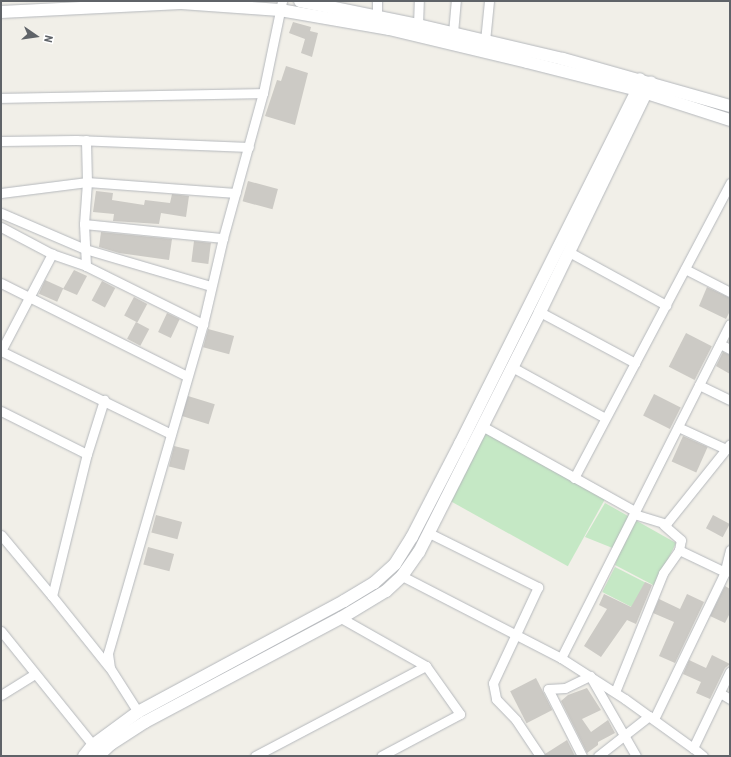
<!DOCTYPE html>
<html>
<head>
<meta charset="utf-8">
<style>
  body { margin:0 }
  #map { position:relative; width:731px; height:757px; overflow:hidden; background:#f1efe8; font-family:"Roboto Condensed",sans-serif }
  div>[style] { position:absolute }
  .green>* { inset:0; background:#c5e8c5; transform-origin:0 0 }
  .building>* { inset:0; background:#cccac5; transform-origin:0 0 }
  .roads { filter:drop-shadow(0 0 1px #b5b8bc) drop-shadow(0 0 1px #b5b8bc) }
  .street>* { height:9px; margin:-4.5px; padding:0 4.5px; transform-origin:4.5px; border-radius:4.5px; background:#fff }
  .secondary>* { height:12px; margin:-6px; padding:0 6px; transform-origin:6px; border-radius:6px; background:#fff }
  span { translate:-50% -50%; white-space:nowrap; text-align:center; line-height:1.15; -webkit-text-stroke:3px #fff; paint-order:stroke }
  .frame { position:absolute; inset:0; border:2px solid #5f6368; pointer-events:none }
  .north { position:absolute; left:16px; top:16px; width:40px; height:40px; -webkit-text-stroke:3px #fff; paint-order:stroke; rotate:103deg; font-size:11px; font-weight:700; line-height:16px; text-align:center; color:#5f6368 }
  .north::after { content:''; display:block; margin:auto; width:14px; height:18px; background:#5f6368; clip-path:polygon(50% 0,100% 100%,50% 72%,0 100%) }
</style>
</head>
<body>
<div id="map">
  <div class="green">
    <i style="left:482px;top:426px;width:143px;height:81px;rotate:29deg"></i>
    <i style="clip-path:polygon(605px 503px,676px 543px,655px 586px,615px 565px,620px 551px,585px 537px)"></i>
    <i style="left:615px;top:567px;width:34px;height:28px;rotate:27deg"></i>
  </div>
  <div class="building">
    <i style="clip-path:polygon(293px 22px,311px 27px,310px 31px,318px 33px,312px 57px,301px 53px,305px 39px,289px 33px)"></i>
    <i style="clip-path:polygon(286px 66px,308px 73px,295px 125px,265px 116px,277px 80px,281px 81px)"></i>
    <i style="left:248px;top:181px;width:31px;height:21px;rotate:15deg"></i>
    <i style="clip-path:polygon(96px 191px,113px 193px,112px 200px,144px 205px,145px 200px,170px 203px,172px 194px,189px 196px,186px 217px,161px 213px,159px 224px,113px 221px,114px 214px,93px 212px)"></i>
    <i style="clip-path:polygon(101px 232px,172px 239px,169px 260px,119px 253px,99px 247px)"></i>
    <i style="left:194px;top:241px;width:17px;height:21px;rotate:7deg"></i>
    <i style="clip-path:polygon(74px 270px,87px 276px,77px 295px,63px 289px)"></i>
    <i style="left:45px;top:280px;width:20px;height:15px;rotate:24deg"></i>
    <i style="left:102px;top:281px;width:15px;height:22px;rotate:28deg"></i>
    <i style="clip-path:polygon(707px 287px,730px 298px,730px 311px,726px 319px,699px 306px)"></i>
    <i style="left:134px;top:297px;width:15px;height:21px;rotate:28deg"></i>
    <i style="left:167px;top:313px;width:14px;height:21px;rotate:25deg"></i>
    <i style="left:136px;top:322px;width:15px;height:19px;rotate:28deg"></i>
    <i style="left:208px;top:329px;width:27px;height:19px;rotate:15deg"></i>
    <i style="left:686px;top:333px;width:29px;height:38px;rotate:27deg"></i>
    <i style="clip-path:polygon(723px 352px,730px 355px,730px 374px,716px 366px)"></i>
    <i style="left:654px;top:394px;width:30px;height:24px;rotate:27deg"></i>
    <i style="left:188px;top:396px;width:28px;height:21px;rotate:17deg"></i>
    <i style="left:683px;top:436px;width:27px;height:28px;rotate:24deg"></i>
    <i style="left:174px;top:446px;width:16px;height:21px;rotate:14deg"></i>
    <i style="left:156px;top:515px;width:27px;height:18px;rotate:15deg"></i>
    <i style="left:713px;top:515px;width:19px;height:15px;rotate:28deg"></i>
    <i style="left:148px;top:547px;width:27px;height:18px;rotate:15deg"></i>
    <i style="clip-path:polygon(645px 582px,652px 585px,636px 624px,627px 620px,601px 657px,584px 646px,607px 609px,599px 605px,604px 594px,631px 607px)"></i>
    <i style="clip-path:polygon(725px 586px,730px 589px,730px 613px,725px 623px,710px 616px)"></i>
    <i style="clip-path:polygon(687px 594px,704px 602px,675px 663px,659px 656px,674px 622px,653px 613px,659px 599px,680px 609px)"></i>
    <i style="clip-path:polygon(712px 655px,730px 664px,725px 668px,710px 699px,696px 693px,701px 682px,683px 674px,689px 660px,706px 668px)"></i>
    <i style="left:536px;top:678px;width:36px;height:29px;rotate:63deg"></i>
    <i style="clip-path:polygon(587px 688px,601px 710px,582px 719px,591px 732px,608px 720px,615px 733px,598px 742px,598px 745px,587px 753px,561px 701px,568px 695px)"></i>
    <i style="clip-path:polygon(567px 740px,575px 756px,546px 756px,545px 754px)"></i>
  </div>
  <div class="roads">
    <div class="street">
      <i style="left:377px;top:17px;width:16px;rotate:-90deg"></i>
      <i style="left:418px;top:25px;width:24px;rotate:-88deg"></i>
      <i style="left:453px;top:33px;width:32px;rotate:-85deg"></i>
      <i style="left:485px;top:41px;width:40px;rotate:-84.3deg"></i>
      <i style="left:1px;top:98px;width:262px;rotate:-1.1deg"></i>
      <i style="left:1px;top:141px;width:75px;rotate:-0.8deg"></i>
      <i style="left:76px;top:140px;width:173px;rotate:2.3deg"></i>
      <i style="left:1px;top:193px;width:87px;rotate:-7.3deg"></i>
      <i style="left:87px;top:182px;width:149px;rotate:4.2deg"></i>
      <i style="left:1px;top:213px;width:91px;rotate:23.2deg"></i>
      <i style="left:85px;top:249px;width:131px;rotate:16.4deg"></i>
      <i style="left:84px;top:224px;width:140px;rotate:5.8deg"></i>
      <i style="left:1px;top:227px;width:58px;rotate:27.9deg"></i>
      <i style="left:52px;top:254px;width:36px;rotate:19deg"></i>
      <i style="left:86px;top:266px;width:131px;rotate:26.4deg"></i>
      <i style="left:569px;top:252px;width:111px;rotate:28.7deg"></i>
      <i style="left:86px;top:266px;width:42px;rotate:-92.7deg"></i>
      <i style="left:84px;top:224px;width:42px;rotate:-85.9deg"></i>
      <i style="left:87px;top:182px;width:42px;rotate:-91.4deg"></i>
      <i style="left:685px;top:269px;width:51px;rotate:27.1deg"></i>
      <i style="left:1px;top:283px;width:208px;rotate:26.6deg"></i>
      <i style="left:540px;top:312px;width:108px;rotate:28.2deg"></i>
      <i style="left:720px;top:344px;width:11px;rotate:27deg"></i>
      <i style="left:1px;top:351px;width:189px;rotate:26deg"></i>
      <i style="left:1px;top:351px;width:110px;rotate:-62.3deg"></i>
      <i style="left:512px;top:367px;width:106px;rotate:28.7deg"></i>
      <i style="left:699px;top:385px;width:34px;rotate:26deg"></i>
      <i style="left:1px;top:411px;width:96px;rotate:26.6deg"></i>
      <i style="left:482px;top:426px;width:175px;rotate:29.1deg"></i>
      <i style="left:678px;top:427px;width:53px;rotate:24.6deg"></i>
      <i style="left:574px;top:478px;width:334px;rotate:-62.1deg"></i>
      <i style="left:634px;top:514px;width:34px;rotate:17deg"></i>
      <i style="left:666px;top:524px;width:102px;rotate:-51.3deg"></i>
      <i style="left:429px;top:533px;width:122px;rotate:26.4deg"></i>
      <i style="left:538px;top:587px;width:106px;rotate:115.1deg"></i>
      <i style="left:493px;top:683px;width:16px;rotate:79deg"></i>
      <i style="left:496px;top:699px;width:29px;rotate:46deg"></i>
      <i style="left:516px;top:720px;width:43px;rotate:56.3deg"></i>
      <i style="left:1px;top:535px;width:80px;rotate:50.1deg"></i>
      <i style="left:52px;top:596px;width:146px;rotate:-76.2deg"></i>
      <i style="left:87px;top:454px;width:57px;rotate:-72.5deg"></i>
      <i style="left:679px;top:550px;width:51px;rotate:25.6deg"></i>
      <i style="left:402px;top:576px;width:179px;rotate:27.3deg"></i>
      <i style="left:561px;top:658px;width:76px;rotate:32.6deg"></i>
      <i style="left:625px;top:699px;width:84px;rotate:35.8deg"></i>
      <i style="left:52px;top:596px;width:90px;rotate:51.3deg"></i>
      <i style="left:341px;top:618px;width:98px;rotate:29.5deg"></i>
      <i style="left:1px;top:631px;width:146px;rotate:51.1deg"></i>
      <i style="left:561px;top:658px;width:374px;rotate:-63.2deg"></i>
      <i style="left:615px;top:692px;width:128px;rotate:-68deg"></i>
      <i style="left:663px;top:573px;width:28px;rotate:-55deg"></i>
      <i style="left:679px;top:550px;width:10px;rotate:-79deg"></i>
      <i style="left:681px;top:540px;width:23px;rotate:-139deg"></i>
      <i style="left:720px;top:693px;width:12px;rotate:31deg"></i>
      <i style="left:1px;top:695px;width:39px;rotate:-32deg"></i>
      <i style="left:138px;top:712px;width:52px;rotate:-122.5deg"></i>
      <i style="left:110px;top:668px;width:15px;rotate:-98deg"></i>
      <i style="left:108px;top:653px;width:342px;rotate:-73.9deg"></i>
      <i style="left:203px;top:324px;width:88px;rotate:-76.9deg"></i>
      <i style="left:223px;top:238px;width:150px;rotate:-74.6deg"></i>
      <i style="left:263px;top:93px;width:94px;rotate:-78.3deg"></i>
      <i style="left:654px;top:719px;width:161px;rotate:-64.2deg"></i>
      <i style="left:724px;top:574px;width:25px;rotate:-76deg"></i>
      <i style="left:255px;top:756px;width:193px;rotate:-27.8deg"></i>
      <i style="left:426px;top:666px;width:59px;rotate:54.7deg"></i>
      <i style="left:460px;top:714px;width:89px;rotate:152deg"></i>
      <i style="left:582px;top:756px;width:75px;rotate:-116.9deg"></i>
      <i style="left:548px;top:689px;width:17px;rotate:-3deg"></i>
      <i style="left:565px;top:688px;width:28px;rotate:-26deg"></i>
      <i style="left:590px;top:676px;width:92px;rotate:60.1deg"></i>
      <i style="left:598px;top:756px;width:65px;rotate:-38.1deg"></i>
      <i style="left:703px;top:756px;width:13px;rotate:-141deg"></i>
      <i style="left:693px;top:748px;width:85px;rotate:-64.3deg"></i>
    </div>
    <div class="secondary">
      <i style="left:300px;top:1px;width:120px;rotate:11.5deg"></i>
      <i style="left:418px;top:25px;width:149px;rotate:13.2deg"></i>
      <i style="left:563px;top:59px;width:173px;rotate:15.7deg"></i>
      <i style="left:1px;top:12px;width:180px;rotate:-2.9deg"></i>
      <i style="left:181px;top:3px;width:99px;rotate:4deg"></i>
      <i style="left:280px;top:10px;width:111px;rotate:9.9deg"></i>
      <i style="left:389px;top:29px;width:142px;rotate:13.4deg"></i>
      <i style="left:527px;top:62px;width:110px;rotate:14.2deg"></i>
      <i style="left:634px;top:89px;width:101px;rotate:17.9deg"></i>
      <i style="left:84px;top:756px;width:14px;rotate:-51deg"></i>
      <i style="left:93px;top:745px;width:56px;rotate:-36.3deg"></i>
      <i style="left:138px;top:712px;width:234px;rotate:-28.3deg"></i>
      <i style="left:344px;top:601px;width:35px;rotate:-31deg"></i>
      <i style="left:374px;top:583px;width:28px;rotate:-42deg"></i>
      <i style="left:395px;top:564px;width:32px;rotate:-58deg"></i>
      <i style="left:412px;top:537px;width:105px;rotate:-62.7deg"></i>
      <i style="left:460px;top:444px;width:396px;rotate:-63.4deg"></i>
      <i style="left:637px;top:90px;width:11px;rotate:-75deg"></i>
      <i style="left:98px;top:756px;width:18px;rotate:-43deg"></i>
      <i style="left:111px;top:744px;width:40px;rotate:-32.9deg"></i>
      <i style="left:145px;top:722px;width:222px;rotate:-28deg"></i>
      <i style="left:341px;top:618px;width:52px;rotate:-31deg"></i>
      <i style="left:386px;top:591px;width:22px;rotate:-43deg"></i>
      <i style="left:402px;top:576px;width:29px;rotate:-55deg"></i>
      <i style="left:419px;top:552px;width:269px;rotate:-63.2deg"></i>
      <i style="left:540px;top:312px;width:255px;rotate:-64.2deg"></i>
    </div>
  </div>
  <div class="frame"></div>
  <div class="north">N</div>
</div>
</body>
</html>
